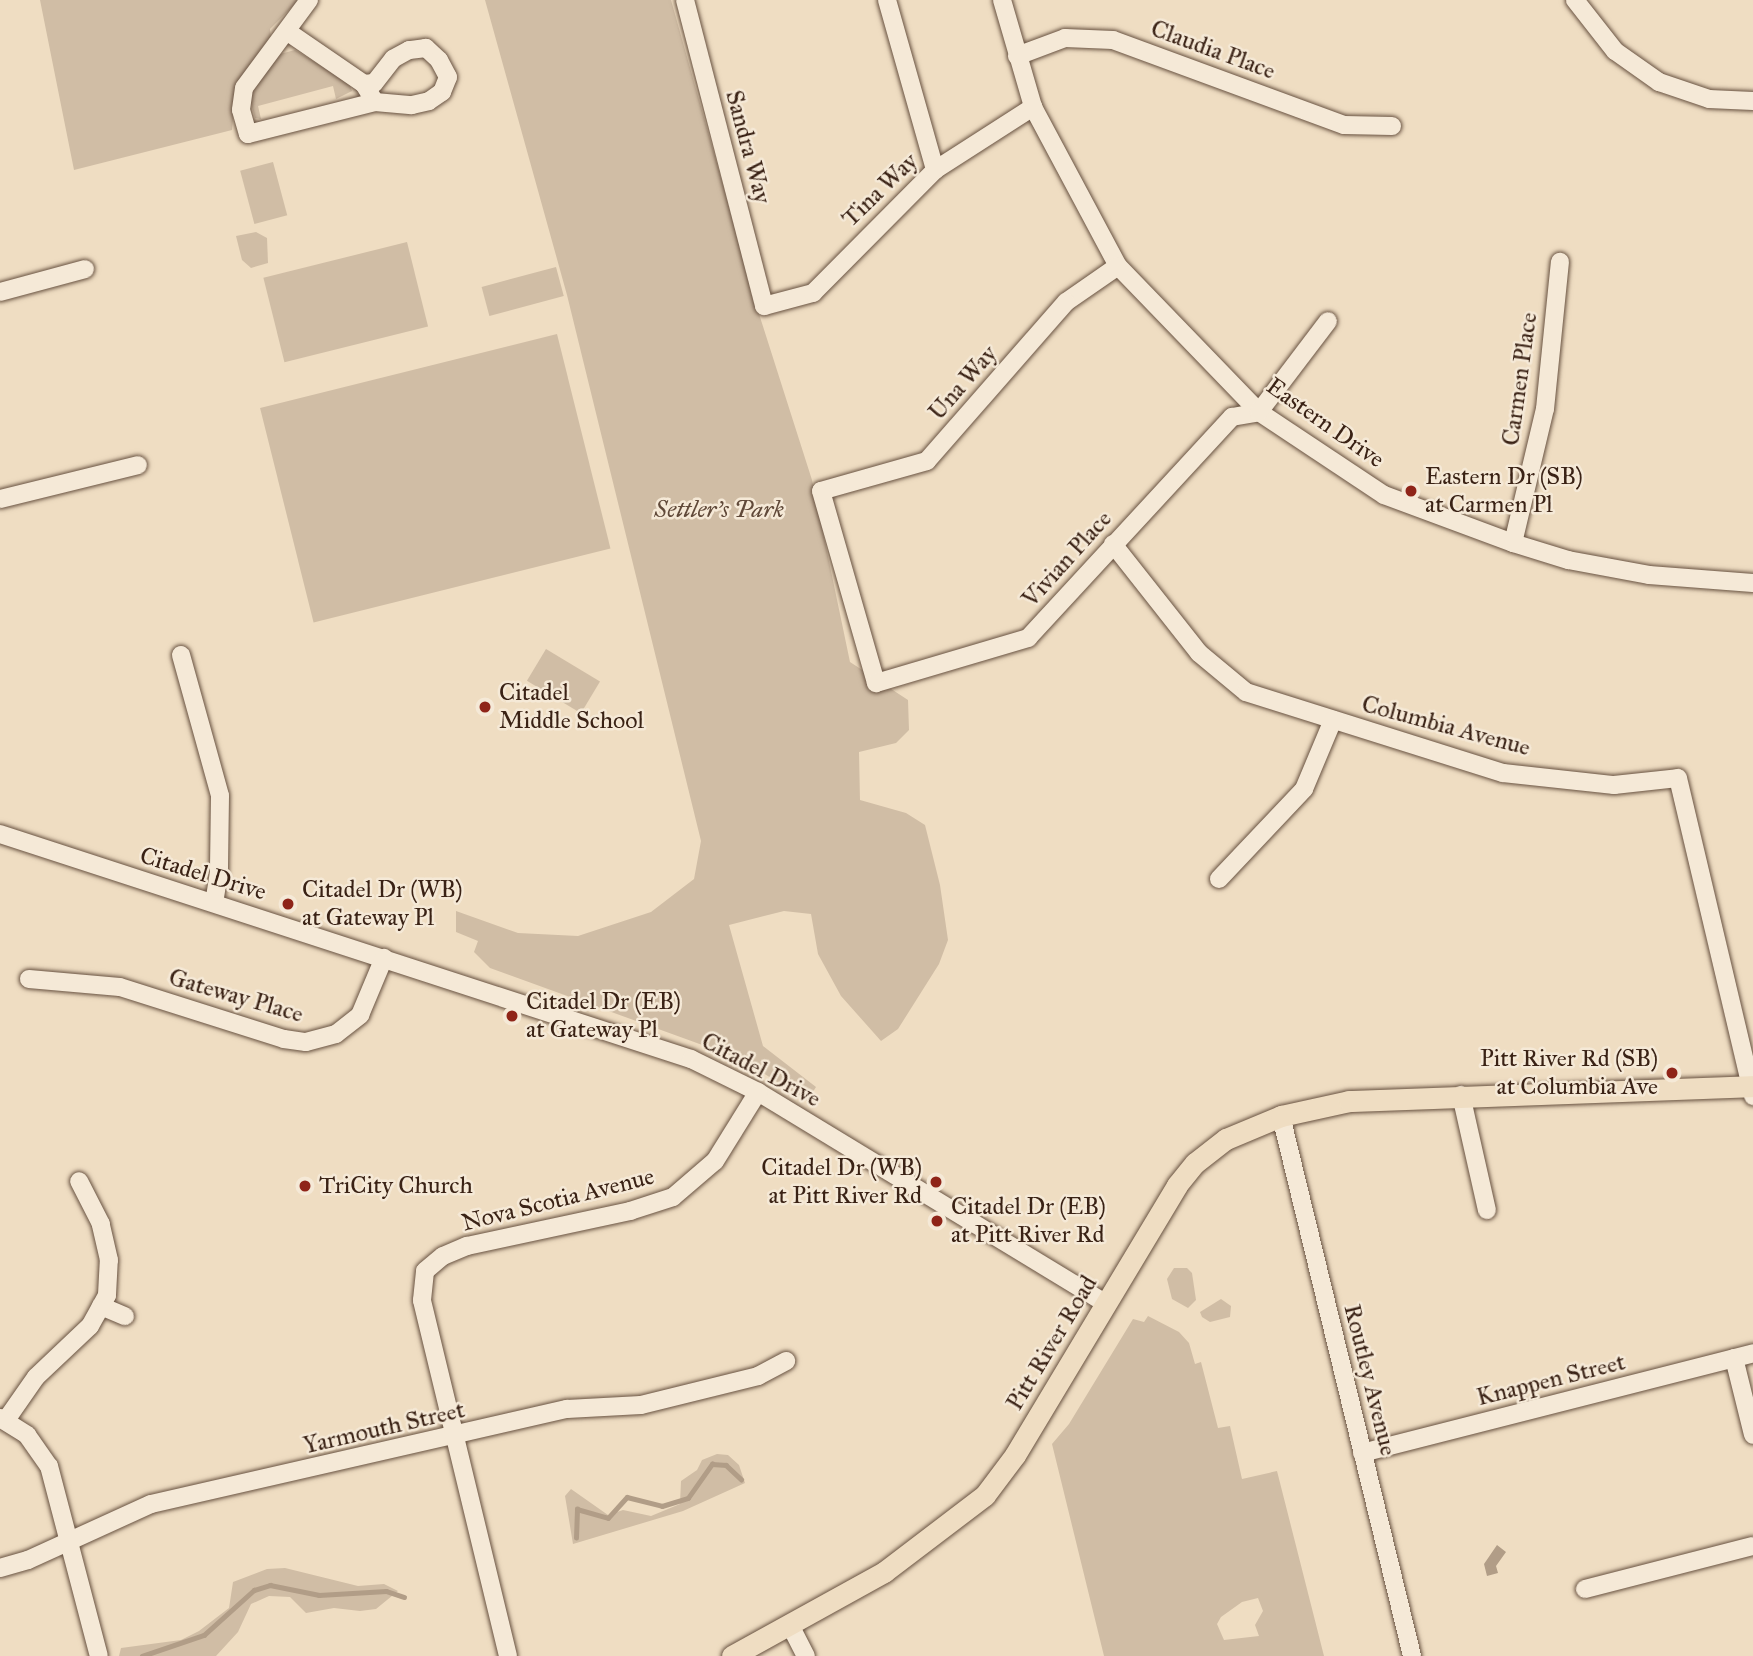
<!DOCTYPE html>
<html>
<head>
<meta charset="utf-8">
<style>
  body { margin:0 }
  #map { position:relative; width:1753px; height:1656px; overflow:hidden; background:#efddc2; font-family:"IM FELL Great Primer",serif }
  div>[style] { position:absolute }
  .green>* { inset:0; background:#d0bda5; transform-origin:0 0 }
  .water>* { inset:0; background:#b19d87 }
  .stream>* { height:4.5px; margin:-2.25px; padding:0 2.25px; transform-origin:2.25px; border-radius:2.25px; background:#b19d87 }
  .roads { filter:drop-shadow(0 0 2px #675140) drop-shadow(0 0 2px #675140) }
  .minor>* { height:18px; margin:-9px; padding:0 9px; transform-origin:9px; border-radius:9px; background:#f5e9d7 }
  .major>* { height:21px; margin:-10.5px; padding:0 10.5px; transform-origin:10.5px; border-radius:10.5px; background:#efddc2 }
  .dots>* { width:19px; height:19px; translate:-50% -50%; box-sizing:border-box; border:4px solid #f5e9d7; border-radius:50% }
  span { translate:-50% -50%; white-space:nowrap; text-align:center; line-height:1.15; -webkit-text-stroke:5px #f5e9d7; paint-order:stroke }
  .street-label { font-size:24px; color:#3a2215 }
  .poi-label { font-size:24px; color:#3a2215 }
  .left { translate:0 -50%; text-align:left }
  .right { translate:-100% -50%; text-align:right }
  .park-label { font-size:24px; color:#604939; font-style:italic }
</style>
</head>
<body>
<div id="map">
  <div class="green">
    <i style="clip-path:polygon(40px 0,299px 0,270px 29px,271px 38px,236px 85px,232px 130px,74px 170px)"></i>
    <i style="clip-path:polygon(485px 0,671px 0,760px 317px,812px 480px,850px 662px,908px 700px,909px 730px,896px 743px,859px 752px,860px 800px,906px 813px,925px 825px,940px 885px,948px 940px,939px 964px,898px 1029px,881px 1041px,841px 996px,818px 954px,811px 914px,784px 911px,729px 925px,763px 1046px,816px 1087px,807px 1101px,741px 1059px,490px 968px,474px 952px,478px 941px,456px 932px,456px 911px,518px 933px,578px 936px,651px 912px,694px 879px,701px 841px,567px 295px)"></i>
    <i style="clip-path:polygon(295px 50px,349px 83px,352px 91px,336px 99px,333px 86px,258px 106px,261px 119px,255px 118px,249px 96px,256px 84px,280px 54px)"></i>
    <i style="left:273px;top:162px;width:55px;height:34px;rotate:75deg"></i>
    <i style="clip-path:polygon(256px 232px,267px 238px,268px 263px,251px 268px,242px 260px,236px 236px)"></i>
    <i style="left:407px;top:242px;width:87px;height:148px;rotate:76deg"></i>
    <i style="left:556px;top:267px;width:30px;height:77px;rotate:75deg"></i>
    <i style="left:557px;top:334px;width:221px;height:306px;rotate:76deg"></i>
    <i style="left:546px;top:649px;width:63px;height:37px;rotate:31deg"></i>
    <i style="clip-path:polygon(1174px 1268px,1187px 1268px,1192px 1273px,1196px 1300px,1188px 1308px,1172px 1299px,1167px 1279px)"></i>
    <i style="clip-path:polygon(1221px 1299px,1231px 1306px,1230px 1317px,1210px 1322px,1202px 1317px,1200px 1312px)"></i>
    <i style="clip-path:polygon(evenodd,1148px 1316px,1179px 1332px,1189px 1343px,1195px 1364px,1201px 1362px,1218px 1428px,1230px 1426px,1242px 1479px,1277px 1471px,1324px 1656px,1104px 1656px,1052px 1444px,1069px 1424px,1133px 1319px,1144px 1322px,1148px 1316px,1258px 1598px,1263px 1611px,1255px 1625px,1259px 1636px,1224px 1640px,1217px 1624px,1221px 1617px,1242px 1602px,1258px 1598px)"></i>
    <i style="clip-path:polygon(717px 1454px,728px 1455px,739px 1465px,745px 1483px,683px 1511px,573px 1544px,565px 1496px,571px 1489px,608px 1515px,623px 1510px,651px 1516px,680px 1504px,681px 1481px,697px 1470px,702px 1460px)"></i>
    <i style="clip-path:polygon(285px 1568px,358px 1586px,384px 1584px,398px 1591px,376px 1609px,360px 1611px,334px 1608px,306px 1613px,290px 1597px,269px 1596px,251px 1604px,238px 1632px,216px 1656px,119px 1656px,121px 1648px,181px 1640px,199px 1631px,229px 1608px,233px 1582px,267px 1569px)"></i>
  </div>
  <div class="water">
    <i style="clip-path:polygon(1497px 1545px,1506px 1552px,1496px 1566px,1498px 1573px,1487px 1576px,1484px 1564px)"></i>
  </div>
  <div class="stream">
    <i style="left:576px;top:1538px;width:29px;rotate:-88deg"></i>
    <i style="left:577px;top:1509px;width:32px;rotate:16deg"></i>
    <i style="left:608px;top:1518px;width:28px;rotate:-48deg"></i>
    <i style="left:627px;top:1497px;width:36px;rotate:14deg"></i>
    <i style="left:662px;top:1506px;width:27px;rotate:-17deg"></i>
    <i style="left:688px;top:1498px;width:42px;rotate:-54.8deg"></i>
    <i style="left:712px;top:1464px;width:14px;rotate:4deg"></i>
    <i style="left:726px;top:1465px;width:21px;rotate:43deg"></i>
    <i style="left:142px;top:1656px;width:65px;rotate:-18.7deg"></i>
    <i style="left:204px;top:1635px;width:67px;rotate:-42deg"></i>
    <i style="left:254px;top:1590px;width:17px;rotate:-17deg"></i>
    <i style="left:270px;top:1585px;width:50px;rotate:11.5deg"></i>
    <i style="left:319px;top:1595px;width:67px;rotate:-3.4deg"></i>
    <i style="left:386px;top:1591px;width:19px;rotate:18deg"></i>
  </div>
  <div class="roads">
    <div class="minor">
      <i style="left:309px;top:0;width:109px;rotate:126.5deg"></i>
      <i style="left:244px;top:88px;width:22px;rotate:98deg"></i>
      <i style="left:241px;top:110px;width:25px;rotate:74deg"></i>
      <i style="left:248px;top:134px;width:131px;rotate:-14.1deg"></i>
      <i style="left:685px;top:0;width:316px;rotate:75.5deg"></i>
      <i style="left:764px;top:306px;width:51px;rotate:-14.9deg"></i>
      <i style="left:813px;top:293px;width:173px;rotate:-45.2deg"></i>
      <i style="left:935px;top:170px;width:117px;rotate:-32.7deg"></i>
      <i style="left:887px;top:0;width:177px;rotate:74.2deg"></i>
      <i style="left:1002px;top:0;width:111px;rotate:73.8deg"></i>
      <i style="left:1033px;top:107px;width:180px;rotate:61.9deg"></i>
      <i style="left:1118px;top:266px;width:203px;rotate:46deg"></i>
      <i style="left:1259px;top:412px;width:150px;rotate:33.6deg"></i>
      <i style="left:1384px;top:495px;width:138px;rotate:20.4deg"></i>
      <i style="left:1513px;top:543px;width:58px;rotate:17.2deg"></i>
      <i style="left:1568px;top:560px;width:82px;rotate:10.5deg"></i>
      <i style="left:1649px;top:575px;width:104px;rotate:4.4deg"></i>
      <i style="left:1575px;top:0;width:65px;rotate:51.9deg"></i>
      <i style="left:1615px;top:51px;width:54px;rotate:35.2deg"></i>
      <i style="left:1659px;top:82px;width:53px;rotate:18.8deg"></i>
      <i style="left:1709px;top:99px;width:44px;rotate:2.6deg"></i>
      <i style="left:288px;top:32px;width:92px;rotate:34.4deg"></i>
      <i style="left:364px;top:84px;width:21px;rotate:59deg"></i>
      <i style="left:375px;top:102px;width:37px;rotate:5deg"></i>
      <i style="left:412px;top:105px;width:17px;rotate:-13deg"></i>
      <i style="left:429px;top:101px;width:16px;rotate:-35deg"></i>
      <i style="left:442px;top:92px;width:16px;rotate:-68deg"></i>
      <i style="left:448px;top:77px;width:19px;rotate:-118deg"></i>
      <i style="left:439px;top:60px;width:18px;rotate:-137deg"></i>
      <i style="left:426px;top:48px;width:17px;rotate:173deg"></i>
      <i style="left:409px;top:50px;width:18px;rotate:151deg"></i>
      <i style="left:393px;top:59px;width:31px;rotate:128deg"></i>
      <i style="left:374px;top:83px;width:10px;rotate:174deg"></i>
      <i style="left:1017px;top:56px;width:51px;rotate:-20.6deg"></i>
      <i style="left:1065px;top:38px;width:48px;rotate:2.4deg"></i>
      <i style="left:1113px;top:40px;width:246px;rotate:20.2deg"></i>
      <i style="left:1344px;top:125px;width:48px;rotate:1.2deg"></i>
      <i style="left:1118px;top:266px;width:63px;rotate:145.3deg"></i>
      <i style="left:1066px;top:302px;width:211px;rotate:131.2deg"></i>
      <i style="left:927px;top:461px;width:110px;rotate:164.2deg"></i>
      <i style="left:821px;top:491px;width:200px;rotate:74deg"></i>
      <i style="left:876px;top:683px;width:159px;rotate:-16.5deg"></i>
      <i style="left:1028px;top:638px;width:301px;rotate:-47.3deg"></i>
      <i style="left:1232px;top:417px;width:27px;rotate:-10deg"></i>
      <i style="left:1259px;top:412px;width:114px;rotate:-52.8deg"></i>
      <i style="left:0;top:292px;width:88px;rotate:-15.1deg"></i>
      <i style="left:0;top:499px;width:142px;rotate:-13.8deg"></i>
      <i style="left:1513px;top:543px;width:138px;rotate:-76.6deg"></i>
      <i style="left:1545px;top:409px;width:148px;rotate:-84.2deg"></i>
      <i style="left:1113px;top:544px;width:139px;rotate:51.7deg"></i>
      <i style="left:1199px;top:653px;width:61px;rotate:39.7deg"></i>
      <i style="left:1246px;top:692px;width:269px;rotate:17.5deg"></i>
      <i style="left:1503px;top:773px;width:112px;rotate:6.2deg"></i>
      <i style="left:1614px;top:785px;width:64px;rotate:-6.2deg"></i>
      <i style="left:1678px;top:778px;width:327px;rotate:76.7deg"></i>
      <i style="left:181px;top:655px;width:146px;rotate:74.5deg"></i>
      <i style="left:220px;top:796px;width:76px;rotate:90.8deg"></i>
      <i style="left:219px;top:872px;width:31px;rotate:99deg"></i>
      <i style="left:0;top:834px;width:727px;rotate:18.04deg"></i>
      <i style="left:691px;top:1059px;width:75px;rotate:26.2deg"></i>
      <i style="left:758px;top:1092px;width:407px;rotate:31.3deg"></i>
      <i style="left:1219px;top:879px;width:124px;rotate:-46.6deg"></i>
      <i style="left:1304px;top:789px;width:75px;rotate:-67.2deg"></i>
      <i style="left:29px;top:979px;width:91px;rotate:5deg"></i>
      <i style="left:120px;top:987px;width:172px;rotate:17.6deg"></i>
      <i style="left:284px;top:1039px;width:22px;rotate:8deg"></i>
      <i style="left:306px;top:1042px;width:31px;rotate:-15deg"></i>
      <i style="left:336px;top:1034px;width:31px;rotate:-38deg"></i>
      <i style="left:360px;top:1015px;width:62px;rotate:-67.2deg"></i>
      <i style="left:1461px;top:1095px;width:118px;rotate:77.3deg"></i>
      <i style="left:1281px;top:1116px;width:556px;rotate:76.36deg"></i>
      <i style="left:101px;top:1306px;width:26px;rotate:23deg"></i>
      <i style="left:1734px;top:1358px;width:79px;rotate:76.1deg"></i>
      <i style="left:0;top:1418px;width:32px;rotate:32deg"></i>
      <i style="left:27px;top:1435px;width:38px;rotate:55deg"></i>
      <i style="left:49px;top:1466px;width:196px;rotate:75.3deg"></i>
      <i style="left:6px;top:1420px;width:52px;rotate:-55.1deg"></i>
      <i style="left:36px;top:1377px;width:74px;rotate:-43.4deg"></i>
      <i style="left:90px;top:1326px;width:35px;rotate:-61deg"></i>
      <i style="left:107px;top:1295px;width:35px;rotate:-87deg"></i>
      <i style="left:109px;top:1260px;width:37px;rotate:-103deg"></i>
      <i style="left:101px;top:1224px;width:48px;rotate:-117.1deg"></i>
      <i style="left:1362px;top:1453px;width:404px;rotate:-14.3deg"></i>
      <i style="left:0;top:1568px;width:29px;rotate:-16deg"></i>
      <i style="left:28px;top:1560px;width:135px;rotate:-24.5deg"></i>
      <i style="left:151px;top:1504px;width:427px;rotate:-12.9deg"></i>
      <i style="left:567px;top:1409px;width:74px;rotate:-3.1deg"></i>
      <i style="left:641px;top:1405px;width:121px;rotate:-13.9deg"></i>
      <i style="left:758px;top:1376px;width:32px;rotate:-28deg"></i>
      <i style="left:1585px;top:1589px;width:173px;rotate:-14.4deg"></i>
      <i style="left:790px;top:1625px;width:35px;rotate:63deg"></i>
      <i style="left:508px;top:1656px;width:366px;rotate:-103.6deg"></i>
      <i style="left:422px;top:1300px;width:29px;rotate:-84deg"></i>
      <i style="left:425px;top:1271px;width:23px;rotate:-40deg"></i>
      <i style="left:443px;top:1256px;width:26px;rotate:-23deg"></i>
      <i style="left:467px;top:1246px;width:167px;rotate:-12.1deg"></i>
      <i style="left:630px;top:1211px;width:45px;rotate:-18deg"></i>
      <i style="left:673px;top:1197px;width:55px;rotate:-40.6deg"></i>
      <i style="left:715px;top:1161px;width:81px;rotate:-58.1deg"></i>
    </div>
    <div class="major">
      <i style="left:732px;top:1656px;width:174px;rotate:-28.9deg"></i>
      <i style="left:884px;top:1572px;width:127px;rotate:-37.3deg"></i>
      <i style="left:985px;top:1495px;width:50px;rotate:-53.1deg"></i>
      <i style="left:1015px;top:1455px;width:315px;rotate:-59deg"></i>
      <i style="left:1177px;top:1185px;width:28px;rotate:-51deg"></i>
      <i style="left:1195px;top:1163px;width:39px;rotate:-38deg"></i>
      <i style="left:1226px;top:1139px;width:60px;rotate:-22.7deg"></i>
      <i style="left:1281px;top:1116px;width:70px;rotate:-12.4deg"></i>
      <i style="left:1349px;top:1101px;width:404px;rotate:-2.1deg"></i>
    </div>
  </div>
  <div class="dots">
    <i style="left:1411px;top:491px;background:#8f2418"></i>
    <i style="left:485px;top:707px;background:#8f2418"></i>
    <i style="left:288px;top:904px;background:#8f2418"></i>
    <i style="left:512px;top:1016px;background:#8f2418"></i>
    <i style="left:1672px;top:1073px;background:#8f2418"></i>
    <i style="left:936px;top:1182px;background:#8f2418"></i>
    <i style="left:305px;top:1186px;background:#8f2418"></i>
    <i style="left:937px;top:1221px;background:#8f2418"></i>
  </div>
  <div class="street-label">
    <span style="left:1213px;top:50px;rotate:20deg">Claudia Place</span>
    <span style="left:748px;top:147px;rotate:75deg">Sandra Way</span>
    <span style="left:880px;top:190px;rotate:-44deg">Tina Way</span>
    <span style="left:1520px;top:379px;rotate:-82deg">Carmen Place</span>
    <span style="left:963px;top:383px;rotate:-49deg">Una Way</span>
    <span style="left:1325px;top:423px;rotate:35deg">Eastern Drive</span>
    <span style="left:1067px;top:559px;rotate:-48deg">Vivian Place</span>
    <span style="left:1446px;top:726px;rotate:15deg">Columbia Avenue</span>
    <span style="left:203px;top:874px;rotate:17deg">Citadel Drive</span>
    <span style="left:236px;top:996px;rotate:16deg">Gateway Place</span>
    <span style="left:761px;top:1070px;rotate:28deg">Citadel Drive</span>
    <span style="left:558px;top:1200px;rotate:-14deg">Nova Scotia Avenue</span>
    <span style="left:1052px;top:1343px;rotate:-59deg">Pitt River Road</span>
    <span style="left:1370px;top:1380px;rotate:76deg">Routley Avenue</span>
    <span style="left:1551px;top:1380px;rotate:-14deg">Knappen Street</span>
    <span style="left:384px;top:1428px;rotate:-13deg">Yarmouth Street</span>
  </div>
  <div class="poi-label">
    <span class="left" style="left:1425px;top:491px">Eastern Dr (SB)<br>at Carmen Pl</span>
    <span class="left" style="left:499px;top:707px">Citadel<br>Middle School</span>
    <span class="left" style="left:302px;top:904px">Citadel Dr (WB)<br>at Gateway Pl</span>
    <span class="left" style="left:526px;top:1016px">Citadel Dr (EB)<br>at Gateway Pl</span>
    <span class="right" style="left:1658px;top:1073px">Pitt River Rd (SB)<br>at Columbia Ave</span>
    <span class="right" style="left:922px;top:1182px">Citadel Dr (WB)<br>at Pitt River Rd</span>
    <span class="left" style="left:319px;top:1186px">TriCity Church</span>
    <span class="left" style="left:951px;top:1221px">Citadel Dr (EB)<br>at Pitt River Rd</span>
  </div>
  <div class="park-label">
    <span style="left:719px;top:510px">Settler's Park</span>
  </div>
</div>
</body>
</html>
